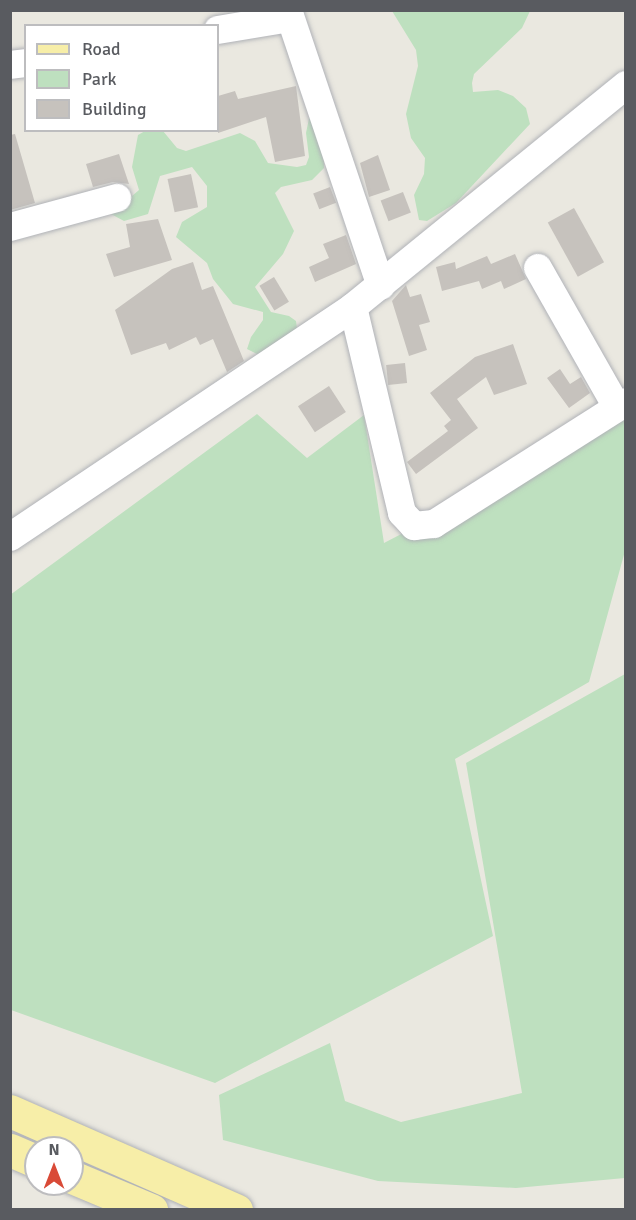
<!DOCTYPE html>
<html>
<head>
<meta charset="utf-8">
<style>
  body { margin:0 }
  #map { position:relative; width:636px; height:1220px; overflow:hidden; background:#eae8e0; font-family:Signika,sans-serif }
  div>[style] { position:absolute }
  .green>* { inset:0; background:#bee0bf }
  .building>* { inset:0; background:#c6c2bd; transform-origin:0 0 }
  .roads { filter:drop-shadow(0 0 2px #b0b2b7) drop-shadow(0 0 2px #b0b2b7) }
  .minor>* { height:28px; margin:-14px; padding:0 14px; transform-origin:14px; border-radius:14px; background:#fff }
  .major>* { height:33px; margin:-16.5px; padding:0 16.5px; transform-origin:16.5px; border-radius:16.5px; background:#f7eea8 }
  span { translate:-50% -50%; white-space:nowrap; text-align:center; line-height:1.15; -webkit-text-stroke:5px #fff; paint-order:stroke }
  .frame { position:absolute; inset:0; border:12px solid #595b60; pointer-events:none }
  .legend { position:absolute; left:24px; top:24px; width:195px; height:108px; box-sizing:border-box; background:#fff; border:2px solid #bdbdbf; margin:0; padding:8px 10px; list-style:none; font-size:18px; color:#595b60 }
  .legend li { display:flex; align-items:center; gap:12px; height:30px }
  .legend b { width:30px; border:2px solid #bdbdbf }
  .north { position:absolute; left:24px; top:1136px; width:60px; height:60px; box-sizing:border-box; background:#fff; border:2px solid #bdbdbf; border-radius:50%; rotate:0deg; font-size:16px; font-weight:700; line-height:24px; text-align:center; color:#595b60 }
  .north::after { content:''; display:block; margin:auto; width:21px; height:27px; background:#d94a37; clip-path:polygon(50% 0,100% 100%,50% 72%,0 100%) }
</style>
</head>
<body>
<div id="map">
  <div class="green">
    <i style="clip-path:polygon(392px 11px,530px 11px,522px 28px,474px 74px,472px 83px,473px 92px,498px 90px,513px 96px,526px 108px,530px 124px,456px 203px,427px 221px,419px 220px,414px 195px,424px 174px,425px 158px,411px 138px,406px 114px,418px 66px,416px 50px)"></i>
    <i style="clip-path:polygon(311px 109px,324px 151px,324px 168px,312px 180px,281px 187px,275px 193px,294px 231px,283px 254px,255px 287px,271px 312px,289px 316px,296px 321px,297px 329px,259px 355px,247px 349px,251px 337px,263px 320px,263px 312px,233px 304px,213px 279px,207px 263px,176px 237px,182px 222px,207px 207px,207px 186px,192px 167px,160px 176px,148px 214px,124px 221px,111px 214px,139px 190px,132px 167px,138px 135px,145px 131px,163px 131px,177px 148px,186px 151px,240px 133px,255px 141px,268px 163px,297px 167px,306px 165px,309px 157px,306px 133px)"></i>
    <i style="clip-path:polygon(625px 411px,625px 551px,589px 682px,455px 759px,493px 936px,215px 1083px,11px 1010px,10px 595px,257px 414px,307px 458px,364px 415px,384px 543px,505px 480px)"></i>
    <i style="clip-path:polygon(625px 674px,625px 1178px,516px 1188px,378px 1181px,223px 1140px,219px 1095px,330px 1043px,345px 1101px,401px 1122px,522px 1093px,466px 763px)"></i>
  </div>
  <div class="building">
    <i style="clip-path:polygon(296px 86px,305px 156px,275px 162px,266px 117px,218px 133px,218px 96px,235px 91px,238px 99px)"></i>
    <i style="clip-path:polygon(15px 134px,35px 203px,10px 210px,10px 135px)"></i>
    <i style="clip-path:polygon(119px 154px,129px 184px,113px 182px,93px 187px,86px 164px)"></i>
    <i style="clip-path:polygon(378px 155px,390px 190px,369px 197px,360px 163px)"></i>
    <i style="left:191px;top:174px;width:34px;height:24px;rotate:78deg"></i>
    <i style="left:330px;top:187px;width:17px;height:18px;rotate:69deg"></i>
    <i style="left:403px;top:192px;width:22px;height:24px;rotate:69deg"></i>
    <i style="left:574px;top:208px;width:62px;height:30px;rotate:61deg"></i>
    <i style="clip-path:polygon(158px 219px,172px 260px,114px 277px,106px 254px,130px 247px,126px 224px)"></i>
    <i style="clip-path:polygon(346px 235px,356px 264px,315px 282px,309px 267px,329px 258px,323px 244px)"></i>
    <i style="clip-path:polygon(515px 254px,526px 279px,504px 289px,501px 281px,482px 289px,479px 281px,442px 291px,436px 267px,455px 262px,456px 269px,487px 256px,491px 264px)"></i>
    <i style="clip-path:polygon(193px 262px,202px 290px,213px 286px,244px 361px,227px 372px,213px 339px,200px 345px,196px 337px,169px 350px,166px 343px,131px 355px,115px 310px,172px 269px)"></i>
    <i style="left:274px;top:277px;width:29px;height:17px;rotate:59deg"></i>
    <i style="clip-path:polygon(406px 285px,410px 297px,421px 294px,430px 322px,419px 325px,427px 350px,409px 356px,392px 301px)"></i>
    <i style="clip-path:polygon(513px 344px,527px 384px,494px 395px,486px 377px,457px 399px,478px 428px,416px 474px,407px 462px,448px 431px,444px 426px,451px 420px,430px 393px,475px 357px)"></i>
    <i style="left:405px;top:363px;width:20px;height:19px;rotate:84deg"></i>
    <i style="clip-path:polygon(560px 369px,570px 384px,581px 377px,590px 393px,569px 408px,547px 378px)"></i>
    <i style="left:329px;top:386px;width:31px;height:37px;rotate:57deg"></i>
  </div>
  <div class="roads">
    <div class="minor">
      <i style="left:288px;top:10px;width:291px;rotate:71.4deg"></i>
      <i style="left:218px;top:30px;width:73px;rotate:-9.5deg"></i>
      <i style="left:10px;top:65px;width:16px;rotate:-7deg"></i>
      <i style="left:10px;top:227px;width:111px;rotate:-15.2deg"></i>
      <i style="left:538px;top:268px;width:160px;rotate:60.4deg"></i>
      <i style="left:353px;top:307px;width:212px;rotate:76.6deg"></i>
      <i style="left:402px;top:513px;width:18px;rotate:47deg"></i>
      <i style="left:414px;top:526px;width:20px;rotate:-6deg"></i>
      <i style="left:434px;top:524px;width:227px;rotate:-32.4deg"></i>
      <i style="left:10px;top:537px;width:413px;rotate:-33.8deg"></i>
      <i style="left:353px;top:307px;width:352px;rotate:-39.1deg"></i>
    </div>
    <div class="major">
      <i style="left:10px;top:1111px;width:247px;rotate:23.7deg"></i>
      <i style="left:10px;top:1150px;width:28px;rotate:23deg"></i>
      <i style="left:72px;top:1177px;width:86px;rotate:22.7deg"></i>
    </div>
  </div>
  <div class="frame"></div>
  <ul class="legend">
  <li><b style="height:8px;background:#f7eea8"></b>Road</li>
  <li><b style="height:16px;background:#bee0bf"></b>Park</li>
  <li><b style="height:16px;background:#c6c2bd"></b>Building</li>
  </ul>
  <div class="north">N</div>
</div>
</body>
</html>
